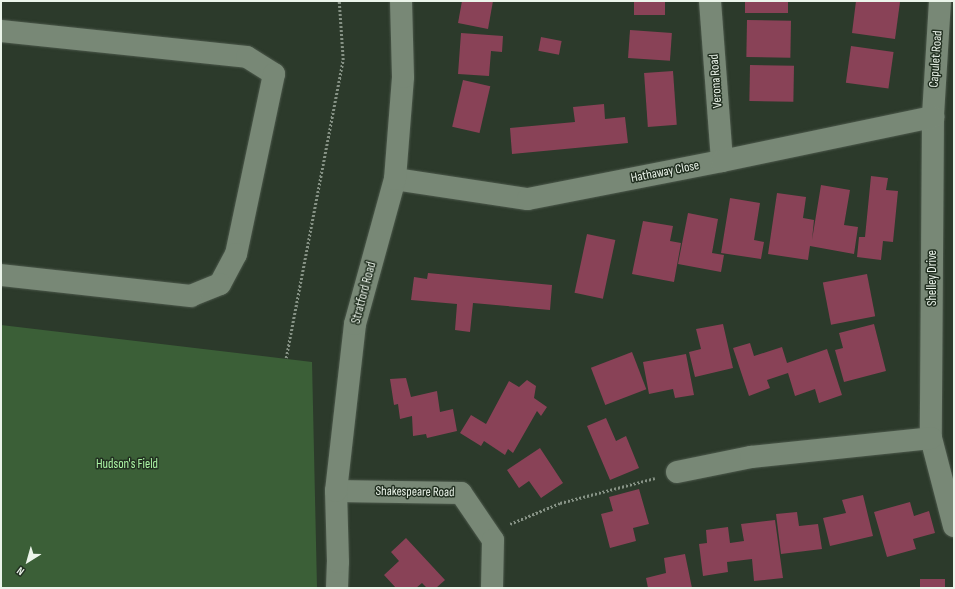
<!DOCTYPE html>
<html>
<head>
<meta charset="utf-8">
<style>
  body { margin:0 }
  #map { position:relative; width:955px; height:589px; overflow:hidden; background:#2c3a2b; font-family:"Sofia Sans Condensed",sans-serif }
  div>[style] { position:absolute }
  .green>* { inset:0; background:#3b5f37 }
  .building>* { inset:0; background:#894257; transform-origin:0 0 }
  .path>* { height:2.5px; margin-top:-1.25px; transform-origin:0; background:repeating-linear-gradient(90deg,#869285 0 2px,transparent 0 4px) }
  .roads { filter:drop-shadow(0 0 1px #4c584b) drop-shadow(0 0 1px #4c584b) }
  .minor>* { height:22px; margin:-11px; padding:0 11px; transform-origin:11px; border-radius:11px; background:#788876 }
  span { translate:-50% -50%; white-space:nowrap; text-align:center; line-height:1.15; -webkit-text-stroke:3px #223021; paint-order:stroke }
  .street-label { font-size:13px; color:#ebf4ea }
  .park-label { font-size:13px; color:#acf5a5 }
  .frame { position:absolute; inset:0; border:2px solid #ebf4ea; pointer-events:none }
  .north { position:absolute; left:8px; top:541px; width:40px; height:40px; -webkit-text-stroke:3px #223021; paint-order:stroke; rotate:217deg; font-size:11px; font-weight:700; line-height:16px; text-align:center; color:#ebf4ea }
  .north::after { content:''; display:block; margin:auto; width:14px; height:18px; background:#ebf4ea; clip-path:polygon(50% 0,100% 100%,50% 72%,0 100%) }
</style>
</head>
<body>
<div id="map">
  <div class="green">
    <i style="clip-path:polygon(1px 325px,312px 362px,317px 588px,1px 588px)"></i>
  </div>
  <div class="building">
    <i style="clip-path:polygon(462px 1px,493px 1px,488px 29px,458px 23px)"></i>
    <i style="left:634px;top:1px;width:31px;height:14px"></i>
    <i style="left:745px;top:1px;width:43px;height:12px"></i>
    <i style="clip-path:polygon(856px 1px,900px 2px,895px 39px,852px 33px)"></i>
    <i style="left:747px;top:20px;width:44px;height:37px;rotate:1deg"></i>
    <i style="left:630px;top:30px;width:42px;height:28px;rotate:4deg"></i>
    <i style="clip-path:polygon(461px 33px,503px 36px,502px 52px,491px 51px,489px 76px,458px 74px)"></i>
    <i style="left:541px;top:37px;width:21px;height:14px;rotate:11deg"></i>
    <i style="left:851px;top:46px;width:43px;height:37px;rotate:8deg"></i>
    <i style="left:750px;top:65px;width:44px;height:36px;rotate:1deg"></i>
    <i style="left:673px;top:71px;width:54px;height:29px;rotate:86deg"></i>
    <i style="left:463px;top:80px;width:28px;height:48px;rotate:13deg"></i>
    <i style="clip-path:polygon(604px 104px,605px 119px,625px 117px,628px 143px,512px 154px,510px 128px,575px 122px,573px 107px)"></i>
    <i style="clip-path:polygon(871px 176px,888px 178px,886px 190px,898px 191px,893px 242px,883px 241px,881px 260px,857px 257px,859px 237px,865px 237px)"></i>
    <i style="clip-path:polygon(821px 185px,850px 190px,844px 225px,858px 227px,854px 254px,810px 246px,808px 260px,768px 254px,777px 193px,806px 197px,803px 218px,814px 220px,812px 240px)"></i>
    <i style="clip-path:polygon(730px 198px,760px 203px,754px 240px,764px 242px,761px 259px,721px 253px)"></i>
    <i style="clip-path:polygon(688px 213px,718px 219px,712px 253px,724px 255px,721px 272px,678px 264px)"></i>
    <i style="clip-path:polygon(643px 221px,673px 226px,670px 241px,681px 243px,674px 282px,632px 274px)"></i>
    <i style="left:587px;top:234px;width:29px;height:60px;rotate:12deg"></i>
    <i style="clip-path:polygon(428px 273px,552px 285px,550px 310px,473px 303px,470px 332px,455px 330px,457px 304px,411px 300px,414px 277px,427px 279px)"></i>
    <i style="left:867px;top:274px;width:43px;height:45px;rotate:79deg"></i>
    <i style="clip-path:polygon(723px 324px,733px 368px,695px 377px,689px 352px,701px 349px,696px 329px)"></i>
    <i style="clip-path:polygon(874px 324px,886px 371px,844px 382px,835px 350px,843px 348px,839px 333px)"></i>
    <i style="clip-path:polygon(750px 343px,754px 356px,782px 347px,787px 363px,827px 349px,842px 395px,819px 403px,815px 389px,795px 396px,788px 373px,767px 380px,770px 388px,749px 396px,733px 348px)"></i>
    <i style="left:632px;top:352px;width:40px;height:44px;rotate:69deg"></i>
    <i style="clip-path:polygon(686px 354px,694px 395px,675px 398px,673px 389px,649px 394px,643px 362px)"></i>
    <i style="clip-path:polygon(406px 378px,411px 397px,437px 391px,440px 412px,453px 409px,457px 431px,427px 438px,426px 434px,413px 436px,412px 416px,400px 419px,398px 404px,394px 405px,390px 379px)"></i>
    <i style="clip-path:polygon(527px 380px,536px 386px,534px 398px,547px 407px,541px 416px,537px 411px,513px 453px,508px 449px,505px 455px,484px 441px,481px 446px,460px 433px,471px 415px,486px 424px,509px 381px,519px 387px)"></i>
    <i style="clip-path:polygon(606px 418px,616px 441px,626px 436px,639px 468px,610px 480px,587px 426px)"></i>
    <i style="clip-path:polygon(540px 448px,563px 483px,541px 498px,529px 481px,519px 488px,507px 470px)"></i>
    <i style="clip-path:polygon(639px 489px,649px 524px,633px 528px,636px 541px,610px 548px,601px 514px,613px 511px,609px 497px)"></i>
    <i style="clip-path:polygon(863px 495px,873px 536px,830px 546px,823px 518px,846px 513px,842px 500px)"></i>
    <i style="clip-path:polygon(910px 502px,914px 516px,929px 511px,935px 533px,913px 539px,916px 549px,887px 557px,874px 512px)"></i>
    <i style="clip-path:polygon(797px 512px,799px 526px,818px 524px,822px 549px,781px 554px,776px 514px)"></i>
    <i style="clip-path:polygon(775px 520px,783px 578px,754px 581px,752px 559px,727px 562px,728px 572px,703px 576px,699px 544px,707px 543px,706px 530px,728px 527px,730px 543px,744px 541px,741px 524px)"></i>
    <i style="clip-path:polygon(406px 538px,445px 580px,436px 588px,427px 588px,422px 583px,416px 588px,396px 588px,384px 575px,399px 561px,391px 552px)"></i>
    <i style="clip-path:polygon(685px 554px,692px 588px,648px 588px,646px 578px,666px 573px,664px 558px)"></i>
    <i style="left:945px;top:579px;width:9px;height:25px;rotate:90deg"></i>
  </div>
  <div class="path">
    <i style="left:286px;top:358px;width:303px;rotate:-79.2deg"></i>
    <i style="left:343px;top:60px;width:59px;rotate:-93.9deg"></i>
    <i style="left:510px;top:524px;width:54px;rotate:-22.8deg"></i>
    <i style="left:560px;top:503px;width:98px;rotate:-14.7deg"></i>
  </div>
  <div class="roads">
    <div class="minor">
      <i style="left:710px;top:1px;width:160px;rotate:85.7deg"></i>
      <i style="left:940px;top:1px;width:116px;rotate:93.5deg"></i>
      <i style="left:933px;top:117px;width:321px;rotate:90.4deg"></i>
      <i style="left:931px;top:438px;width:91px;rotate:75.4deg"></i>
      <i style="left:1px;top:31px;width:247px;rotate:6deg"></i>
      <i style="left:247px;top:57px;width:32px;rotate:32deg"></i>
      <i style="left:274px;top:74px;width:184px;rotate:101.9deg"></i>
      <i style="left:236px;top:254px;width:34px;rotate:118deg"></i>
      <i style="left:220px;top:284px;width:31px;rotate:158deg"></i>
      <i style="left:191px;top:296px;width:191px;rotate:-173.7deg"></i>
      <i style="left:395px;top:179px;width:134px;rotate:8.6deg"></i>
      <i style="left:528px;top:199px;width:198px;rotate:-11.1deg"></i>
      <i style="left:722px;top:161px;width:216px;rotate:-11.8deg"></i>
      <i style="left:677px;top:472px;width:76px;rotate:-11.5deg"></i>
      <i style="left:751px;top:457px;width:181px;rotate:-6deg"></i>
      <i style="left:336px;top:491px;width:125px;rotate:0.9deg"></i>
      <i style="left:461px;top:493px;width:57px;rotate:55.8deg"></i>
      <i style="left:493px;top:540px;width:48px;rotate:91.2deg"></i>
      <i style="left:337px;top:588px;width:26px;rotate:-88deg"></i>
      <i style="left:338px;top:562px;width:71px;rotate:-91.6deg"></i>
      <i style="left:336px;top:491px;width:168px;rotate:-83.5deg"></i>
      <i style="left:355px;top:324px;width:150px;rotate:-74.6deg"></i>
      <i style="left:395px;top:179px;width:102px;rotate:-85.5deg"></i>
      <i style="left:403px;top:77px;width:76px;rotate:-91.5deg"></i>
    </div>
  </div>
  <div class="street-label">
    <span style="left:936px;top:59px;rotate:-86deg">Capulet Road</span>
    <span style="left:716px;top:81px;rotate:-94deg">Verona Road</span>
    <span style="left:665px;top:172px;rotate:-11deg">Hathaway Close</span>
    <span style="left:932px;top:278px;rotate:-90deg">Shelley Drive</span>
    <span style="left:364px;top:293px;rotate:-75deg">Stratford Road</span>
    <span style="left:415px;top:492px;rotate:1deg">Shakespeare Road</span>
  </div>
  <div class="park-label">
    <span style="left:127px;top:464px">Hudson's Field</span>
  </div>
  <div class="frame"></div>
  <div class="north">N</div>
</div>
</body>
</html>
